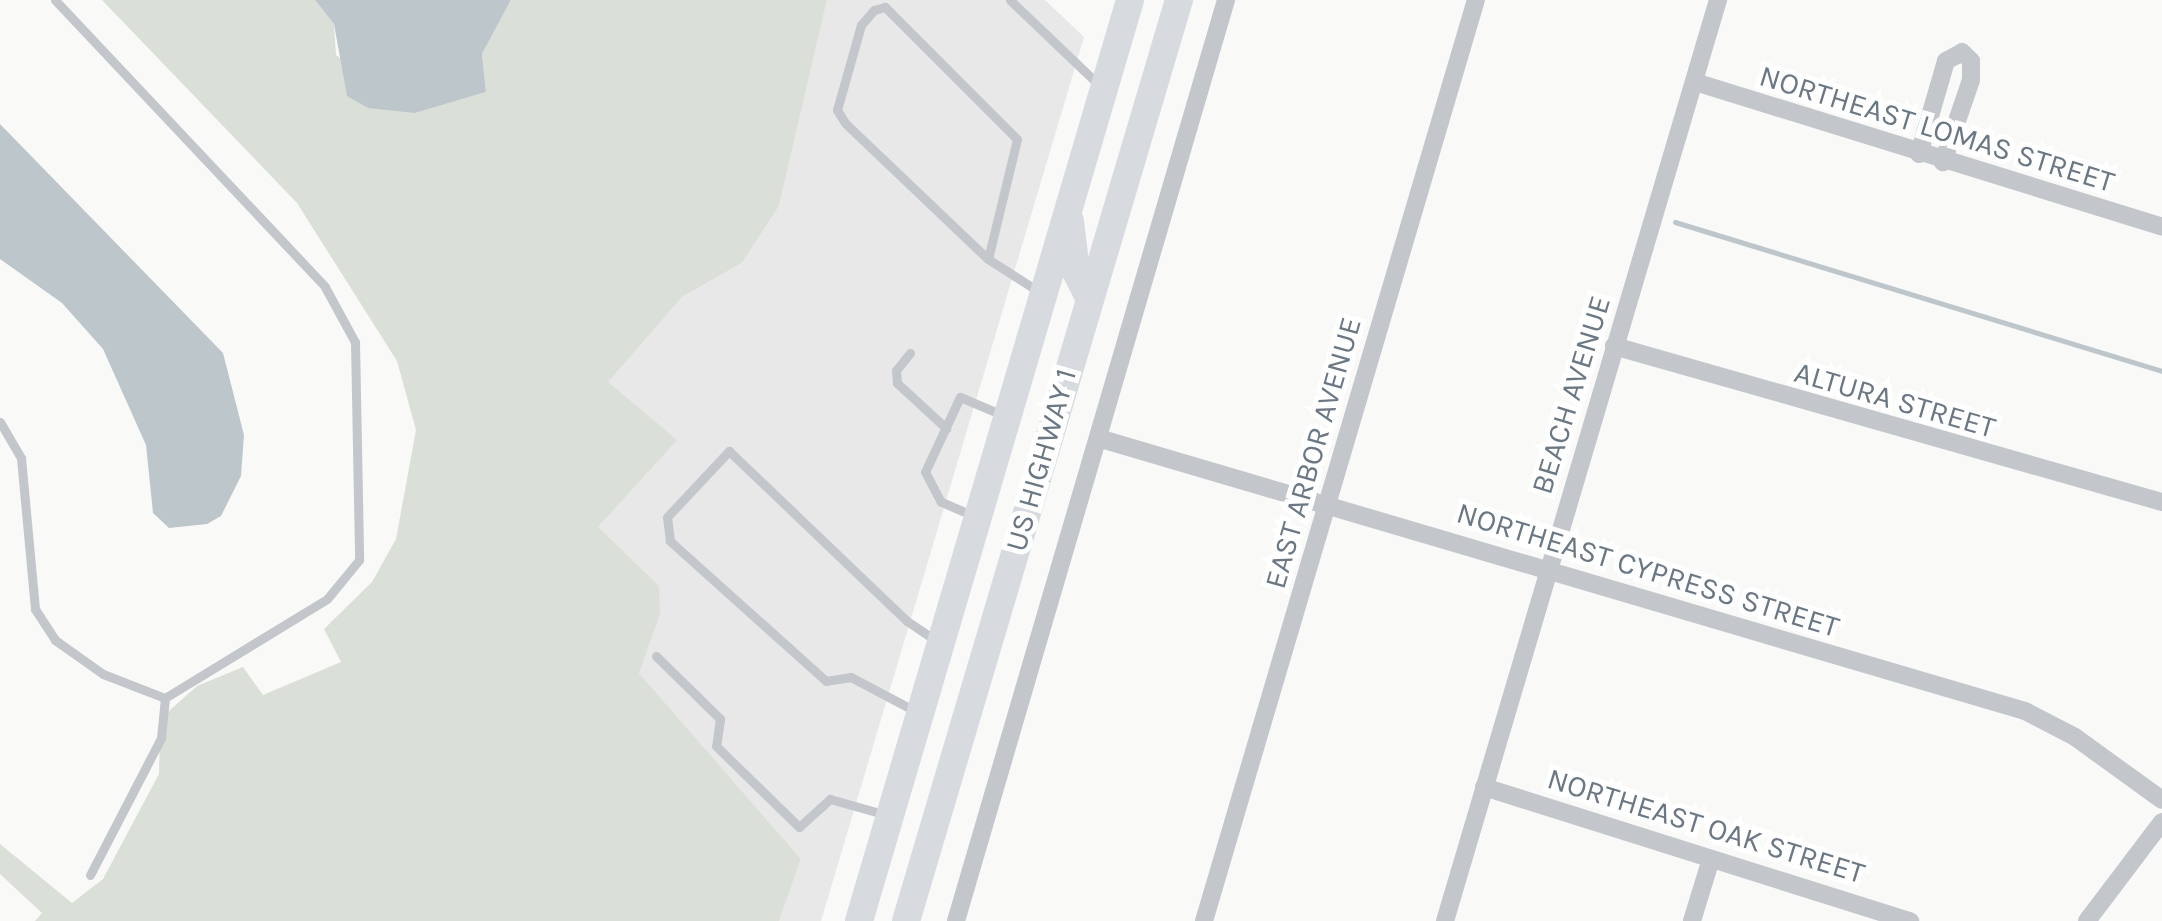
<!DOCTYPE html>
<html>
<head>
<meta charset="utf-8">
<style>
  body { margin:0 }
  #map { position:relative; width:2162px; height:921px; overflow:hidden; background:#f9f9f7; font-family:Karla,sans-serif }
  div>[style] { position:absolute }
  .built>* { inset:0; background:#e7e8e7 }
  .green>* { inset:0; background:#dadfd8 }
  .water>* { inset:0; background:#bdc6cb }
  .stream>* { height:5px; margin:-2.5px; padding:0 2.5px; transform-origin:2.5px; border-radius:2.5px; background:#bdc6cb }
  .lane>* { height:9px; margin:-4.5px; padding:0 4.5px; transform-origin:4.5px; border-radius:4.5px; background:#c3c6ca }
  .street>* { height:18px; margin:-9px; padding:0 9px; transform-origin:9px; border-radius:9px; background:#c3c6ca }
  .primary>* { height:28px; margin:-14px; padding:0 14px; transform-origin:14px; border-radius:14px; background:#d7dbdf }
  span { translate:-50% -50%; white-space:nowrap; text-align:center; line-height:1.15; -webkit-text-stroke:10px #fff; paint-order:stroke }
  .street-label { font-size:30px; color:#6a7885 }
</style>
</head>
<body>
<div id="map">
  <div class="built">
    <i style="clip-path:polygon(827px 0,1045px 0,1084px 37px,821px 921px,779px 921px,801px 859px,639px 673px,653px 621px,598px 527px,676px 440px,607px 382px,682px 297px,742px 263px,779px 206px)"></i>
  </div>
  <div class="green">
    <i style="clip-path:polygon(102px 0,315px 0,334px 24px,336px 55px,415px 113px,486px 92px,482px 54px,511px 0,827px 0,779px 206px,742px 263px,682px 297px,608px 382px,677px 440px,598px 527px,659px 586px,660px 614px,639px 673px,801px 859px,779px 921px,35px 921px,42px 913px,0 874px,0 844px,72px 903px,103px 879px,159px 774px,160px 728px,170px 710px,197px 686px,243px 667px,263px 695px,341px 662px,324px 629px,372px 582px,396px 539px,416px 430px,397px 361px,297px 203px)"></i>
  </div>
  <div class="water">
    <i style="clip-path:polygon(315px 0,511px 0,482px 54px,486px 92px,415px 113px,368px 108px,347px 96px,334px 24px)"></i>
    <i style="clip-path:polygon(0 124px,223px 353px,244px 435px,241px 476px,221px 516px,207px 524px,169px 528px,153px 513px,146px 445px,103px 349px,62px 303px,0 259px)"></i>
  </div>
  <div class="stream">
    <i style="left:1675px;top:222px;width:509px;rotate:17.01deg"></i>
  </div>
  <div class="lane">
    <i style="left:55px;top:0;width:394px;rotate:46.7deg"></i>
    <i style="left:325px;top:287px;width:63px;rotate:61.4deg"></i>
    <i style="left:355px;top:342px;width:218px;rotate:88.9deg"></i>
    <i style="left:359px;top:560px;width:50px;rotate:129.4deg"></i>
    <i style="left:327px;top:599px;width:190px;rotate:148.6deg"></i>
    <i style="left:1010px;top:0;width:122px;rotate:43.7deg"></i>
    <i style="left:988px;top:259px;width:123px;rotate:-76.4deg"></i>
    <i style="left:1017px;top:139px;width:187px;rotate:-135deg"></i>
    <i style="left:885px;top:7px;width:11px;rotate:165deg"></i>
    <i style="left:874px;top:10px;width:20px;rotate:131deg"></i>
    <i style="left:861px;top:25px;width:88px;rotate:105.8deg"></i>
    <i style="left:837px;top:110px;width:15px;rotate:58deg"></i>
    <i style="left:845px;top:123px;width:197px;rotate:43.6deg"></i>
    <i style="left:988px;top:259px;width:63px;rotate:32.7deg"></i>
    <i style="left:910px;top:353px;width:22px;rotate:129deg"></i>
    <i style="left:896px;top:370px;width:13px;rotate:86deg"></i>
    <i style="left:897px;top:383px;width:67px;rotate:42.6deg"></i>
    <i style="left:0;top:422px;width:42px;rotate:59.7deg"></i>
    <i style="left:21px;top:458px;width:152px;rotate:84.7deg"></i>
    <i style="left:35px;top:609px;width:37px;rotate:57deg"></i>
    <i style="left:55px;top:640px;width:59px;rotate:35.3deg"></i>
    <i style="left:103px;top:674px;width:66px;rotate:21.2deg"></i>
    <i style="left:972px;top:515px;width:34px;rotate:-157deg"></i>
    <i style="left:941px;top:502px;width:34px;rotate:-118deg"></i>
    <i style="left:925px;top:472px;width:83px;rotate:-65deg"></i>
    <i style="left:960px;top:397px;width:49px;rotate:22.9deg"></i>
    <i style="left:656px;top:656px;width:90px;rotate:44.5deg"></i>
    <i style="left:720px;top:719px;width:27px;rotate:98deg"></i>
    <i style="left:716px;top:746px;width:116px;rotate:44.3deg"></i>
    <i style="left:799px;top:827px;width:42px;rotate:-42.1deg"></i>
    <i style="left:830px;top:799px;width:59px;rotate:15.7deg"></i>
    <i style="left:917px;top:712px;width:75px;rotate:-152.1deg"></i>
    <i style="left:851px;top:677px;width:25px;rotate:171deg"></i>
    <i style="left:826px;top:681px;width:210px;rotate:-138.1deg"></i>
    <i style="left:670px;top:541px;width:24px;rotate:-97deg"></i>
    <i style="left:667px;top:517px;width:91px;rotate:-46.8deg"></i>
    <i style="left:729px;top:451px;width:246px;rotate:43.7deg"></i>
    <i style="left:907px;top:621px;width:37px;rotate:34deg"></i>
    <i style="left:90px;top:875px;width:154px;rotate:-62.6deg"></i>
    <i style="left:161px;top:738px;width:40px;rotate:-84.3deg"></i>
  </div>
  <div class="street">
    <i style="left:1695px;top:82px;width:489px;rotate:17.2deg"></i>
    <i style="left:1919px;top:154px;width:97px;rotate:-73.8deg"></i>
    <i style="left:1946px;top:61px;width:18px;rotate:-29deg"></i>
    <i style="left:1962px;top:52px;width:13px;rotate:45deg"></i>
    <i style="left:1971px;top:61px;width:19px;rotate:90deg"></i>
    <i style="left:1971px;top:80px;width:87px;rotate:108.9deg"></i>
    <i style="left:1614px;top:346px;width:570px;rotate:15.89deg"></i>
    <i style="left:1098px;top:438px;width:966px;rotate:16.41deg"></i>
    <i style="left:2025px;top:711px;width:56px;rotate:27.5deg"></i>
    <i style="left:2075px;top:737px;width:107px;rotate:35.9deg"></i>
    <i style="left:1484px;top:787px;width:447px;rotate:17.5deg"></i>
    <i style="left:956px;top:921px;width:960px;rotate:-73.66deg"></i>
    <i style="left:1204px;top:921px;width:960px;rotate:-73.55deg"></i>
    <i style="left:1445px;top:921px;width:961px;rotate:-73.49deg"></i>
    <i style="left:1692px;top:921px;width:65px;rotate:-73deg"></i>
    <i style="left:2087px;top:921px;width:124px;rotate:-52.9deg"></i>
  </div>
  <div class="primary">
    <i style="left:1070px;top:221px;width:51px;rotate:83.3deg"></i>
    <i style="left:1076px;top:272px;width:28px;rotate:63deg"></i>
    <i style="left:859px;top:921px;width:960px;rotate:-73.6deg"></i>
    <i style="left:906px;top:921px;width:961px;rotate:-73.49deg"></i>
  </div>
  <div class="street-label">
    <span style="left:1937px;top:129px;rotate:17deg">NORTHEAST LOMAS STREET</span>
    <span style="left:1571px;top:395px;rotate:-73deg">BEACH AVENUE</span>
    <span style="left:1895px;top:400px;rotate:16deg">ALTURA STREET</span>
    <span style="left:1313px;top:453px;rotate:-74deg">EAST ARBOR AVENUE</span>
    <span style="left:1041px;top:460px;rotate:-74deg">US HIGHWAY 1</span>
    <span style="left:1648px;top:570px;rotate:17deg">NORTHEAST CYPRESS STREET</span>
    <span style="left:1706px;top:826px;rotate:17deg">NORTHEAST OAK STREET</span>
  </div>
</div>
</body>
</html>
